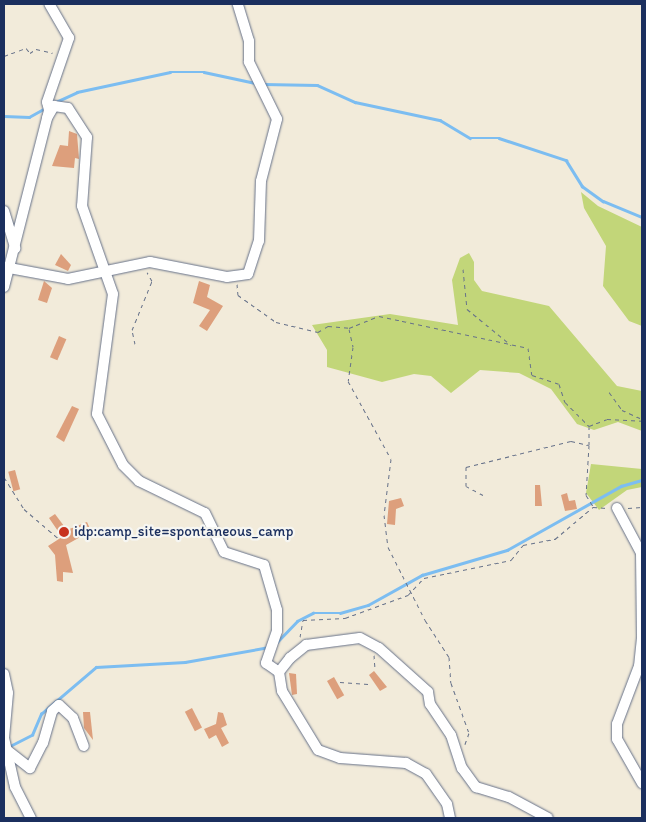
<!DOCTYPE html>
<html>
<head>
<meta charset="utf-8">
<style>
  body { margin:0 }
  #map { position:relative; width:646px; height:822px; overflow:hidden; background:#f2ebda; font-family:Itim,sans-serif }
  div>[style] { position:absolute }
  .green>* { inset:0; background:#c2d679 }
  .stream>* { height:2.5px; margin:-1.25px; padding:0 1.25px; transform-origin:1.25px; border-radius:1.25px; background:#7cbdf1 }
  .building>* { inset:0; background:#dd9f7c; transform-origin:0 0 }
  .path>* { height:1px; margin-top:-0.5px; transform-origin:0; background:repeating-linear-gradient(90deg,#667189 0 4px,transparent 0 8px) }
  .roads { filter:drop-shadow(0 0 1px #667189) drop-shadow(0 0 1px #667189) }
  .minor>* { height:10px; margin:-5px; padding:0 5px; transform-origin:5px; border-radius:5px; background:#fff }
  .dots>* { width:14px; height:14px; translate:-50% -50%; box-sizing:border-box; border:2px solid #f6f6f2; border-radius:50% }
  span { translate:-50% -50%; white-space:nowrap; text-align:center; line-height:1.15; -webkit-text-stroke:4.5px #f6f6f2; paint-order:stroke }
  .poi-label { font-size:15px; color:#1b2f5e }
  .left { translate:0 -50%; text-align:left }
  .frame { position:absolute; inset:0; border:5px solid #1b2f5e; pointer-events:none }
</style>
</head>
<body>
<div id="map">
  <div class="green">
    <i style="clip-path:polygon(581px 192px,598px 206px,642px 227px,642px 326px,629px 321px,603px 286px,606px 246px,584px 208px)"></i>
    <i style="clip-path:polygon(469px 253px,474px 262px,474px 280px,482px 291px,549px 306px,617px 386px,642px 391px,642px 431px,618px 422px,594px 430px,577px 424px,551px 389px,519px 373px,480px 370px,451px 393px,431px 376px,414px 374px,382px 382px,327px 367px,327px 350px,312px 325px,390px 314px,458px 325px,452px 280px,460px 258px)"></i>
    <i style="clip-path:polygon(591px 464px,642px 469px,642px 487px,627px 490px,599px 510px,586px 493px)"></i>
  </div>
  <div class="stream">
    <i style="left:263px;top:84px;width:54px;rotate:1.1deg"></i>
    <i style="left:317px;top:85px;width:42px;rotate:24.1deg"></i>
    <i style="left:355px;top:102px;width:87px;rotate:12deg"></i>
    <i style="left:440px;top:120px;width:35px;rotate:31deg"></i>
    <i style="left:470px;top:138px;width:29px"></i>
    <i style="left:499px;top:138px;width:71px;rotate:18.2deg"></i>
    <i style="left:566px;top:160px;width:31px;rotate:58deg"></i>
    <i style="left:582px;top:186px;width:26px;rotate:36deg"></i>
    <i style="left:603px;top:201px;width:42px;rotate:22.3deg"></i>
    <i style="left:56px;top:102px;width:23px;rotate:-25deg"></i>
    <i style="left:77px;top:92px;width:95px;rotate:-12.1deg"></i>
    <i style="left:170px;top:72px;width:34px"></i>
    <i style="left:204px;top:72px;width:52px;rotate:12.2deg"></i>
    <i style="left:4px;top:116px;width:25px;rotate:2deg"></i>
    <i style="left:29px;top:117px;width:18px;rotate:-29deg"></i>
    <i style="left:277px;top:642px;width:29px;rotate:-46deg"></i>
    <i style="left:297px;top:621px;width:18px;rotate:-27deg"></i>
    <i style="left:313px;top:613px;width:27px"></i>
    <i style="left:340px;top:613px;width:29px;rotate:-16deg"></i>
    <i style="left:368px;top:605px;width:62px;rotate:-29.1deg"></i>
    <i style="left:422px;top:575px;width:89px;rotate:-16.4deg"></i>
    <i style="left:507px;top:550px;width:131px;rotate:-29.3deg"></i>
    <i style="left:621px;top:486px;width:22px;rotate:-16deg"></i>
    <i style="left:8px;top:747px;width:27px;rotate:-27deg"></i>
    <i style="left:32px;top:735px;width:23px;rotate:-67deg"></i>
    <i style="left:41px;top:714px;width:72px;rotate:-40.5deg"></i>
    <i style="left:96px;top:667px;width:89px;rotate:-3.2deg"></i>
    <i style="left:185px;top:662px;width:85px;rotate:-10.1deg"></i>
  </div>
  <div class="building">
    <i style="clip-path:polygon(69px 131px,77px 134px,79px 159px,75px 158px,74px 168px,52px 166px,60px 145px,68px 146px)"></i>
    <i style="clip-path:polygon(61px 254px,71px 265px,68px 271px,55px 265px)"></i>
    <i style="clip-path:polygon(44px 281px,52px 288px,47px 303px,38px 300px)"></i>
    <i style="clip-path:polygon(199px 281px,210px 285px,207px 297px,223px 306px,207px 331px,199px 326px,210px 310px,193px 303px)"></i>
    <i style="left:59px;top:336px;width:8px;height:23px;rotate:23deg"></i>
    <i style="clip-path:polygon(72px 406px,79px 409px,64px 442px,56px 437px)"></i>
    <i style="left:15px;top:470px;width:20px;height:7px;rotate:75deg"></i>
    <i style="clip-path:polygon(535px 485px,540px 485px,542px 506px,535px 506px)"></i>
    <i style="clip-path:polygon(567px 493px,569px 501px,575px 500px,577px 509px,565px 511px,561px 495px)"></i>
    <i style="clip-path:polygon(401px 498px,404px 506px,396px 509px,395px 525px,387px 524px,389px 501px)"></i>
    <i style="clip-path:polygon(55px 514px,67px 530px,87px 522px,91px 531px,66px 545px,73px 573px,63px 572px,63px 582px,57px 581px,55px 555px,48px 546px,62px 537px,49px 518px)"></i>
    <i style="clip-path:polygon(374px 671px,387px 687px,380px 691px,369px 675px)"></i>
    <i style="clip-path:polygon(289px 673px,296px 674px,297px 694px,292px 695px)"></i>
    <i style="left:334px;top:677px;width:21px;height:8px;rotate:61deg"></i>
    <i style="left:192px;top:708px;width:22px;height:8px;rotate:63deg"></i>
    <i style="clip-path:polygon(83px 712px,90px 712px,93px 740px,84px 728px)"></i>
    <i style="clip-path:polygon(218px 712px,223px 713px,227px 725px,221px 728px,229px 743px,222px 747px,216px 735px,209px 739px,204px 729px,216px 724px)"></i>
  </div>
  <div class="path">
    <i style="left:4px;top:56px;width:23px;rotate:-20deg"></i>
    <i style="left:26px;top:48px;width:6px;rotate:51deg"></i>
    <i style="left:30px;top:53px;width:7px;rotate:-34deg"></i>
    <i style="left:36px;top:49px;width:17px;rotate:13deg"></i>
    <i style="left:463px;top:269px;width:40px;rotate:84.3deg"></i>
    <i style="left:467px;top:309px;width:57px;rotate:39.3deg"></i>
    <i style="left:237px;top:284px;width:11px;rotate:85deg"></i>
    <i style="left:238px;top:295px;width:47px;rotate:35.4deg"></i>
    <i style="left:276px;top:322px;width:43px;rotate:13.4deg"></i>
    <i style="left:318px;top:332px;width:12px;rotate:-31deg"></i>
    <i style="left:328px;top:326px;width:21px;rotate:5deg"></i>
    <i style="left:349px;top:328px;width:32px;rotate:-22deg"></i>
    <i style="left:379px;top:316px;width:152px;rotate:12.1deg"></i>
    <i style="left:528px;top:348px;width:27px;rotate:82deg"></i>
    <i style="left:532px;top:375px;width:28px;rotate:18deg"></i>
    <i style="left:559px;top:384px;width:19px;rotate:72deg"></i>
    <i style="left:565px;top:402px;width:34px;rotate:45deg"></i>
    <i style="left:589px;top:426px;width:19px;rotate:-21deg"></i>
    <i style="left:607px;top:419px;width:35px;rotate:3deg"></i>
    <i style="left:349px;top:329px;width:18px;rotate:77deg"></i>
    <i style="left:353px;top:347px;width:34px;rotate:98deg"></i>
    <i style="left:348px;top:381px;width:89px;rotate:61.1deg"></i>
    <i style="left:391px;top:459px;width:56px;rotate:97.1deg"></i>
    <i style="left:384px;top:515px;width:32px;rotate:83deg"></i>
    <i style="left:388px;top:547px;width:82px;rotate:63.1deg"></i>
    <i style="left:425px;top:620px;width:44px;rotate:57deg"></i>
    <i style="left:449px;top:657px;width:26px;rotate:86deg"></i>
    <i style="left:451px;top:683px;width:53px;rotate:70.2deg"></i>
    <i style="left:469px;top:733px;width:12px;rotate:110deg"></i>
    <i style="left:135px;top:344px;width:14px;rotate:-102deg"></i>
    <i style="left:132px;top:330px;width:53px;rotate:-67.8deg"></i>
    <i style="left:152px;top:281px;width:10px;rotate:-119deg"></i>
    <i style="left:609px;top:392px;width:22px;rotate:54deg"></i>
    <i style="left:622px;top:410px;width:22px;rotate:24deg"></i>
    <i style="left:589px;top:445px;width:50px;rotate:93.4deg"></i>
    <i style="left:586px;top:495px;width:13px;rotate:58deg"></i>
    <i style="left:4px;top:477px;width:38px;rotate:58deg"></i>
    <i style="left:24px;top:509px;width:46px;rotate:40.6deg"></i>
    <i style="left:483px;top:495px;width:19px;rotate:-152deg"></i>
    <i style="left:466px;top:486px;width:19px;rotate:-90deg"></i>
    <i style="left:466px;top:467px;width:108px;rotate:-13.9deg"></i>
    <i style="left:571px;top:441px;width:18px;rotate:13deg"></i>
    <i style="left:589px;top:445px;width:18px;rotate:-90deg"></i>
    <i style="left:628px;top:508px;width:14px;rotate:-4deg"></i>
    <i style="left:300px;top:637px;width:17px;rotate:-80deg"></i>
    <i style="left:303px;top:620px;width:42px;rotate:-2.7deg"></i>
    <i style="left:345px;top:618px;width:67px;rotate:-20.1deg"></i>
    <i style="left:408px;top:595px;width:23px;rotate:-47deg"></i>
    <i style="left:424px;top:578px;width:89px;rotate:-11.7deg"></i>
    <i style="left:511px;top:560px;width:19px;rotate:-51deg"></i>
    <i style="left:523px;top:545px;width:33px;rotate:-11deg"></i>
    <i style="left:555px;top:539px;width:50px;rotate:-40.1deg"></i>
    <i style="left:593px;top:507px;width:14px;rotate:4deg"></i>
    <i style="left:374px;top:655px;width:13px;rotate:86deg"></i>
    <i style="left:340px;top:682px;width:32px;rotate:4deg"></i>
  </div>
  <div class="roads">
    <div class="minor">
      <i style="left:47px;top:118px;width:14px;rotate:-60deg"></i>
      <i style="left:54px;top:106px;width:14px;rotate:8deg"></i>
      <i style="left:68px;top:108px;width:35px;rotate:57deg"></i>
      <i style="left:87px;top:137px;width:69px;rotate:94.1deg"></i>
      <i style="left:82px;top:206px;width:93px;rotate:70.6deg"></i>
      <i style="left:113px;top:294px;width:121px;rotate:97.6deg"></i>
      <i style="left:97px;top:414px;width:57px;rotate:63deg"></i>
      <i style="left:123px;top:465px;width:23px;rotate:45deg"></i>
      <i style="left:139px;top:481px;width:73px;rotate:25.9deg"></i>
      <i style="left:205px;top:513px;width:43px;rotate:64deg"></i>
      <i style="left:224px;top:552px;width:42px;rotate:18deg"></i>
      <i style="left:264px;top:565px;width:47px;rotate:73.9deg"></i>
      <i style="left:277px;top:610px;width:21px;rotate:90deg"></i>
      <i style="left:277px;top:631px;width:34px;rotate:109deg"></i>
      <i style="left:266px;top:663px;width:16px;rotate:35deg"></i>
      <i style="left:4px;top:211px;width:39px;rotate:73deg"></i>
      <i style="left:4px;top:267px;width:65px;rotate:10.6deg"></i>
      <i style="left:68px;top:279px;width:84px;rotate:-11.7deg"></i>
      <i style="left:150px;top:262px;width:78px;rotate:11deg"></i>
      <i style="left:227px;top:277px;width:21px;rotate:-8deg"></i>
      <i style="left:248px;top:274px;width:35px;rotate:-72deg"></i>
      <i style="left:259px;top:241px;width:60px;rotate:-88.1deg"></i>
      <i style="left:261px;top:181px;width:64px;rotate:-75.5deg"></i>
      <i style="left:277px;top:119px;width:64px;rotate:-116.2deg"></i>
      <i style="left:249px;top:62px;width:21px;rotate:-90deg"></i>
      <i style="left:249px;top:41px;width:39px;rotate:-107deg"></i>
      <i style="left:4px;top:287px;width:183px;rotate:-75.7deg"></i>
      <i style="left:49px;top:110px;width:8px;rotate:-104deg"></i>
      <i style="left:47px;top:102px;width:68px;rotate:-71deg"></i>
      <i style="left:69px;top:38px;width:39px;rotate:-120deg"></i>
      <i style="left:617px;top:508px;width:51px;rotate:61.9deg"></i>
      <i style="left:641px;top:553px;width:85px;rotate:89.3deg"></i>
      <i style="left:642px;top:638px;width:28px;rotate:96deg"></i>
      <i style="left:639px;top:666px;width:62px;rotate:110.8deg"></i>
      <i style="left:617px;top:724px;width:15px;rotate:90deg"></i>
      <i style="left:617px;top:739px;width:51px;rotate:60.4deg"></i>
      <i style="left:4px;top:674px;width:19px;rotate:78deg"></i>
      <i style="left:8px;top:693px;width:45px;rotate:95.1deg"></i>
      <i style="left:4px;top:738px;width:50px;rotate:77.3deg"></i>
      <i style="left:15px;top:787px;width:35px;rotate:63deg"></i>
      <i style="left:8px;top:751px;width:28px;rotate:38deg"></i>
      <i style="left:30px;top:768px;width:28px;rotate:-63deg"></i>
      <i style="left:43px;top:743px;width:33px;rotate:-74deg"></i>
      <i style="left:52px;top:711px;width:9px;rotate:-41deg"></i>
      <i style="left:59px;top:705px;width:19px;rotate:43deg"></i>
      <i style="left:73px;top:718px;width:30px;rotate:69deg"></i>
      <i style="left:450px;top:818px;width:14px;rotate:-102deg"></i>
      <i style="left:447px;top:804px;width:37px;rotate:-125deg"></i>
      <i style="left:426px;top:774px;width:23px;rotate:-151deg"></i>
      <i style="left:406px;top:763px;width:66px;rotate:-175.7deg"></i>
      <i style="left:340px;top:758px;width:23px;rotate:-160deg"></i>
      <i style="left:318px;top:750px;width:69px;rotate:-121.4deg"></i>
      <i style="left:282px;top:691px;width:19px;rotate:-99deg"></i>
      <i style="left:279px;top:672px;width:18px;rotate:-52deg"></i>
      <i style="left:290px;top:658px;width:21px;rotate:-39deg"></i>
      <i style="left:306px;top:645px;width:54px;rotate:-7.4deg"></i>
      <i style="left:360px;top:638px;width:21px;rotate:28deg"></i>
      <i style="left:379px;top:648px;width:66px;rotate:41.9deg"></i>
      <i style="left:428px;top:692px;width:12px;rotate:81deg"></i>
      <i style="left:430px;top:704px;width:37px;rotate:56deg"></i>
      <i style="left:451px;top:735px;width:35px;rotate:72deg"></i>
      <i style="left:462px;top:768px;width:24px;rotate:54deg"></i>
      <i style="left:476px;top:787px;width:34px;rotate:17deg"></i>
      <i style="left:509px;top:797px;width:44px;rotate:28.3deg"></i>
    </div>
  </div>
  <div class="dots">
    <i style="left:64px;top:532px;background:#c8321e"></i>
  </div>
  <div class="poi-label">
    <span class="left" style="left:74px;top:532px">idp:camp_site=spontaneous_camp</span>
  </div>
  <div class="frame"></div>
</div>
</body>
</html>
